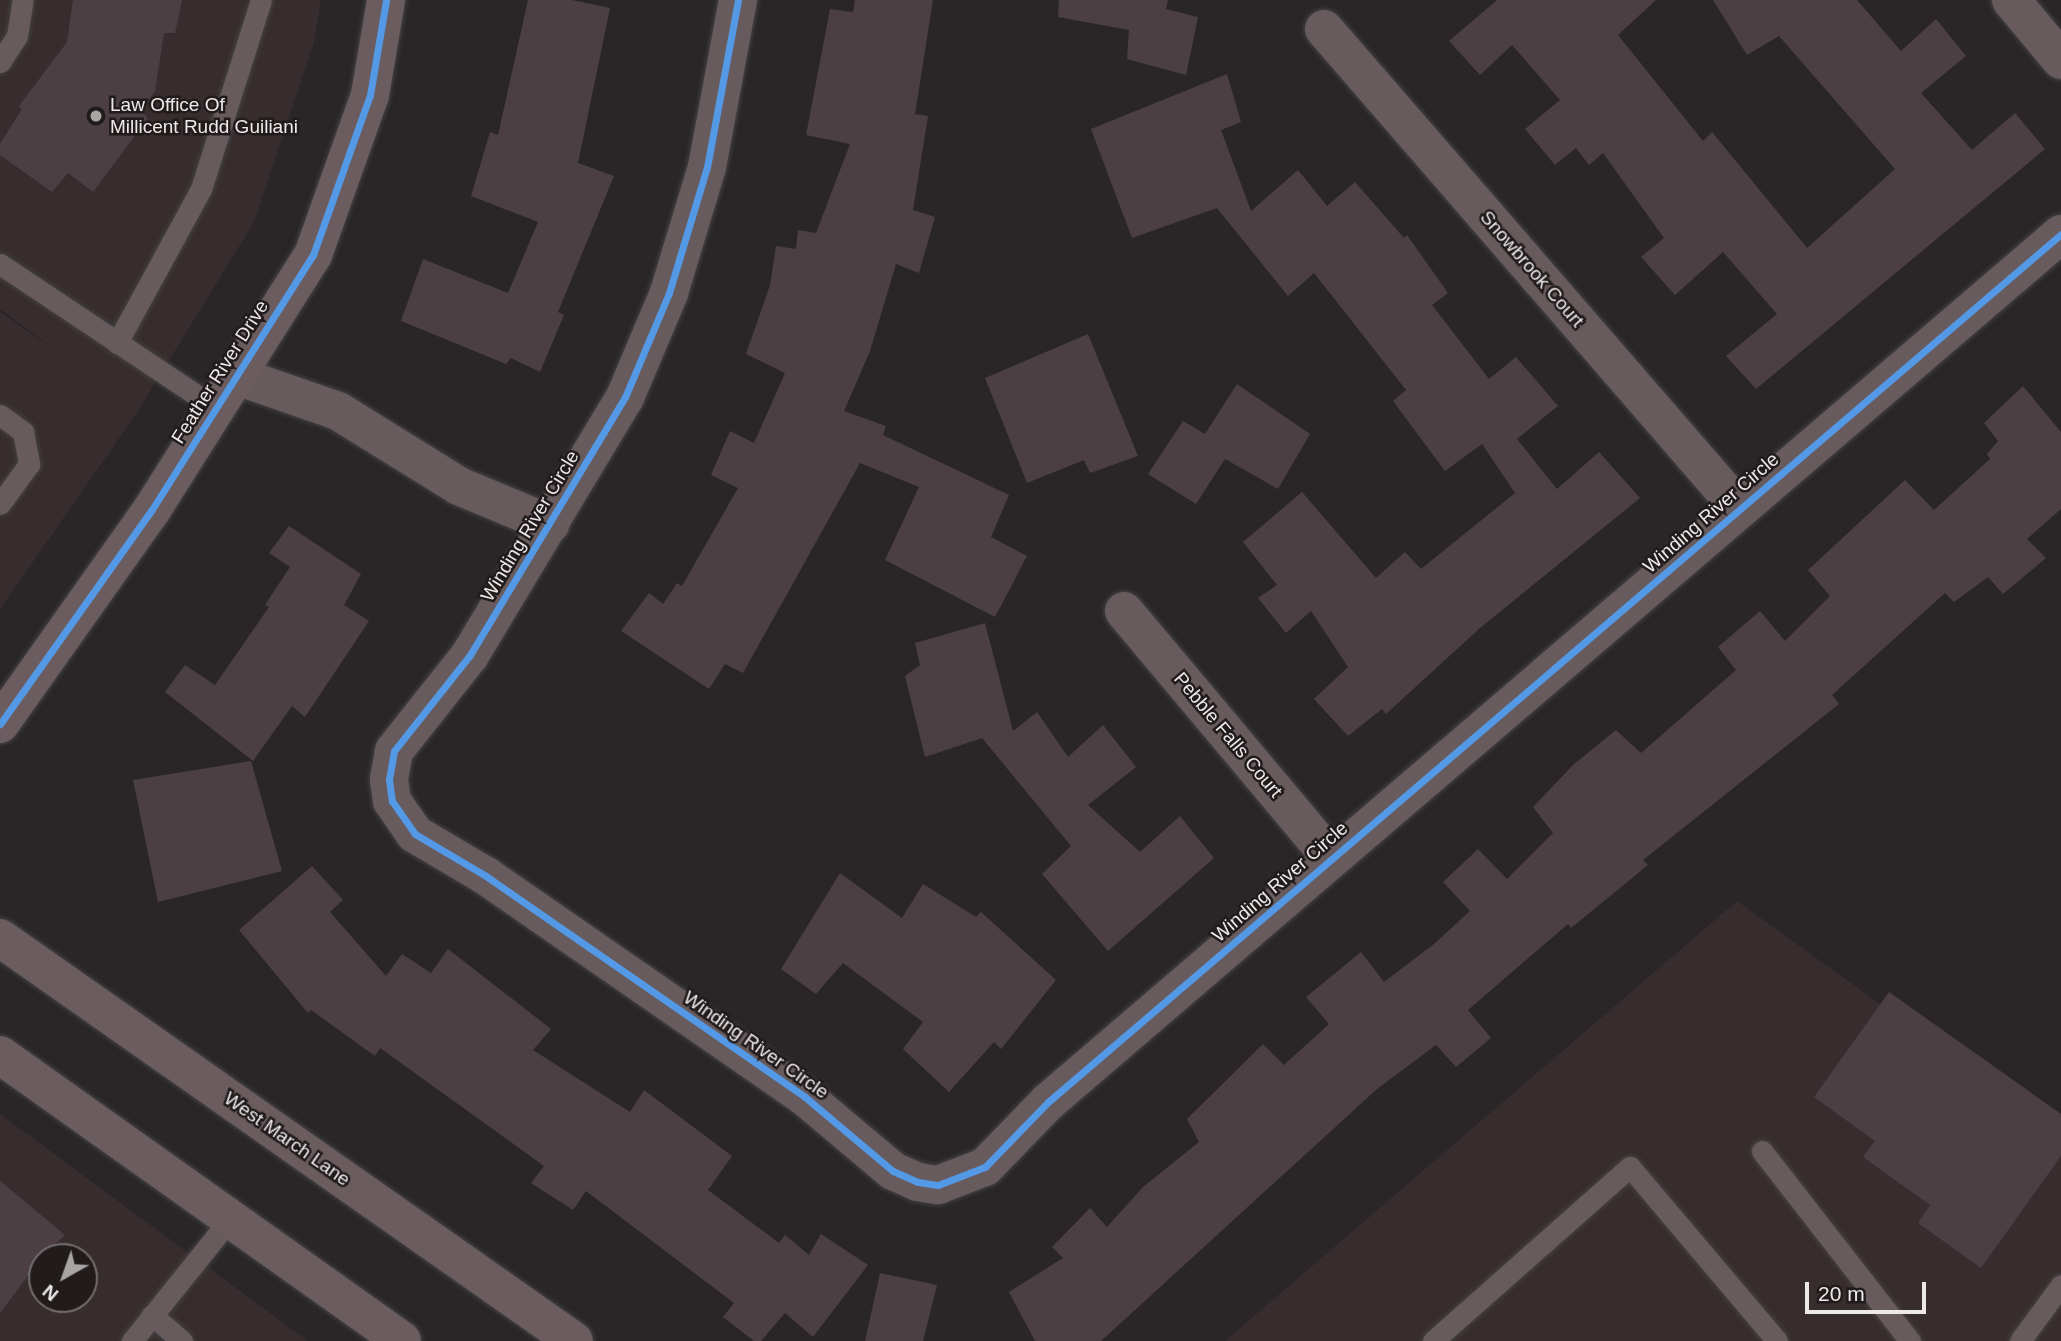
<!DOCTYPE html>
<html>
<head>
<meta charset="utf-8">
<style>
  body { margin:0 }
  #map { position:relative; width:2061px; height:1341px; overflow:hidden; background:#2a2627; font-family:Helvetica,sans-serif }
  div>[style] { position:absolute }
  .built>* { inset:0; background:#382d2e }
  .building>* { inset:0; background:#4c3f43 }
  .roads { filter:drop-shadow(0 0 2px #444242) drop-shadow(0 0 2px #444242) }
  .lane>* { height:21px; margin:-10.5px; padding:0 10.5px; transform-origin:10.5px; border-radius:10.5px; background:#685b5d }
  .street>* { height:38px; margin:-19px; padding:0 19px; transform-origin:19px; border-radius:19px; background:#685b5d }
  .secondary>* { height:38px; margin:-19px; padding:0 19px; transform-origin:19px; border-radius:19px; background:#6b5d5f }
  .cycleway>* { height:7px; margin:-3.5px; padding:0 3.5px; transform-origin:3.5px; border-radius:3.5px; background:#5399e6 }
  .dots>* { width:19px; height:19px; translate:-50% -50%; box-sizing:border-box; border:4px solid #211b1c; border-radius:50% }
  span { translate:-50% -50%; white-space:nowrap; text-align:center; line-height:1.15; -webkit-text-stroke:5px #211b1c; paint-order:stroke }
  .poi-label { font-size:19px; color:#ede9e9 }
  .left { translate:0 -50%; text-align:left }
  .street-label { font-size:19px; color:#ede9e9 }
  .north { position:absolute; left:28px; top:1243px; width:70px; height:70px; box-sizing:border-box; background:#211b1c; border:2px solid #736d6e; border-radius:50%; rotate:220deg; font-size:19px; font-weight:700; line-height:28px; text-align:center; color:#ede9e9 }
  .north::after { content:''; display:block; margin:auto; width:24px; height:32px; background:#a9a5a5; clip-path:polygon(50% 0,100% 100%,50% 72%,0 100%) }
  .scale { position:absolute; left:1805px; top:1282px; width:121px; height:32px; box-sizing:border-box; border:4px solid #ede9e9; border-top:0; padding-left:9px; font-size:21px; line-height:24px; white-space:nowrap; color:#ede9e9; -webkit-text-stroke:5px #211b1c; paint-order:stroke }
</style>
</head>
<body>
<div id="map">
  <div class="built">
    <i style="clip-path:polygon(0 0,321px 0,314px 42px,254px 222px,138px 411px,0 609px,0 312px,60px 354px,0 309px)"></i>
    <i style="clip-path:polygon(1737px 901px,2061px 1134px,2061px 1341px,1225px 1341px)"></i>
    <i style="clip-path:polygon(evenodd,0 1114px,145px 1221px,308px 1341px,0 1341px,0 1114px,42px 1257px,84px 1257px,84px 1299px,42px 1299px,42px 1257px)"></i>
  </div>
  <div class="building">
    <i style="clip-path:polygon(73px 0,182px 0,175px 33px,164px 33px,155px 91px,141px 111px,148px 118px,93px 192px,68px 173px,52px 192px,0 155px,0 144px,22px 109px,19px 106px,67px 42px)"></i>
    <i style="clip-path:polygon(528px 0,572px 0,610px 8px,578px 163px,614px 176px,558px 312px,564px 315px,540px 372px,511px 358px,506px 364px,401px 321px,423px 259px,508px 293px,538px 222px,471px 196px,490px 132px,498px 135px)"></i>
    <i style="clip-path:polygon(855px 0,933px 0,915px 114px,928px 116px,913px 210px,935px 217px,919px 273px,896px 264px,870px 351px,844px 411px,886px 426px,883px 435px,1009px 495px,991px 537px,1027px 556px,995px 617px,885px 560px,919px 487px,860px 463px,743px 673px,725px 664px,709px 689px,621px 631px,649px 593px,663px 604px,677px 583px,682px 586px,738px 488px,711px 475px,730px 431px,754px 443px,785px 373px,746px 354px,770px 285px,776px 246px,796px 249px,798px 230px,816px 233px,850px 144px,806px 135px,830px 9px,853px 12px)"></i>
    <i style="clip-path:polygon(1059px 0,1168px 0,1166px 9px,1198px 17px,1186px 75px,1127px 59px,1129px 30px,1058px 17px)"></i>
    <i style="clip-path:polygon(1497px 0,1656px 0,1618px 35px,1703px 141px,1712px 132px,1807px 248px,1895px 169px,1779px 36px,1747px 55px,1713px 0,1857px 0,1901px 51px,1936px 19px,1966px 56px,1921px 93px,1972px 150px,2015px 113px,2045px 149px,1756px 389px,1726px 356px,1777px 314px,1723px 252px,1675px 295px,1641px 257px,1664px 238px,1603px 153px,1589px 165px,1576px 148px,1555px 165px,1525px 129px,1560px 100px,1512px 45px,1480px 75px,1449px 41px)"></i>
    <i style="clip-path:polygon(1227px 74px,1241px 122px,1221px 130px,1251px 211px,1298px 170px,1327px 206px,1355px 182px,1404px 238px,1407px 235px,1448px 293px,1432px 305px,1489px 379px,1516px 357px,1558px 406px,1517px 439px,1557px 489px,1599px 452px,1640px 498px,1480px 628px,1386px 714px,1382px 709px,1348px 736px,1314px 699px,1348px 667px,1311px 611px,1286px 633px,1258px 598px,1277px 585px,1243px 542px,1302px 492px,1376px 578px,1405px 552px,1421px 569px,1515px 493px,1482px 444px,1445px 471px,1393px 401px,1406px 390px,1314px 273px,1288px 296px,1217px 208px,1132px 238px,1091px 129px)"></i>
    <i style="clip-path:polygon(1088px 334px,1138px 456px,1090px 473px,1084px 460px,1027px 483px,985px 378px)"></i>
    <i style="clip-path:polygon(1237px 384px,1310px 434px,1278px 489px,1225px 459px,1196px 504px,1148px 474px,1183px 421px,1205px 434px)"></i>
    <i style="clip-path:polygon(2023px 386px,2061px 432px,2061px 509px,2027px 539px,2046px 558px,2003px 594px,1988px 577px,1954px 602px,1945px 593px,1832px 695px,1839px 704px,1643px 860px,1648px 865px,1571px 928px,1568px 924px,1468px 1010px,1491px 1038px,1456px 1067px,1436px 1045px,1377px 1089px,1101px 1341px,1035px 1341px,1009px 1292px,1063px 1258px,1052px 1247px,1090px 1208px,1107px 1227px,1143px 1187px,1199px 1142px,1187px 1119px,1263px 1044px,1284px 1065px,1329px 1024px,1306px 997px,1361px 952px,1384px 982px,1434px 944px,1470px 911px,1443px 882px,1478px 849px,1507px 879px,1553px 833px,1533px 807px,1573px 765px,1616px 730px,1641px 753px,1736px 670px,1718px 647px,1760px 611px,1785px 641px,1830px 596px,1808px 570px,1905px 480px,1934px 510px,1990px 459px,1987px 454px,1998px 441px,1984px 423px)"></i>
    <i style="clip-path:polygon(289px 526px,361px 574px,344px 605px,369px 621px,305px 717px,292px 706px,253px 761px,165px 692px,185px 665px,215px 685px,269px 607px,265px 605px,290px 567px,269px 553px)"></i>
    <i style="clip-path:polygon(985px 623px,1013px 731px,1037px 712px,1068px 757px,1103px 725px,1136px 767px,1088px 805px,1140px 852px,1180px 816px,1214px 858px,1108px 951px,1042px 874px,1071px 846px,982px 738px,925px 757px,905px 676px,920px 665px,915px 643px)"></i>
    <i style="clip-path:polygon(251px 761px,282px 871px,158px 902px,133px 780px)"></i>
    <i style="clip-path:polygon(312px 866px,343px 900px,330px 912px,386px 976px,402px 954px,431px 973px,448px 949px,551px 1029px,533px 1050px,630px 1112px,644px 1090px,732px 1156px,708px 1190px,779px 1243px,785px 1235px,809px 1255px,821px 1234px,868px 1265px,813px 1337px,785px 1313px,761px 1341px,754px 1341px,723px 1317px,734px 1303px,586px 1191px,573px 1210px,531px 1183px,544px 1166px,380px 1048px,375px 1056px,311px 1010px,308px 1013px,239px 930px)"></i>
    <i style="clip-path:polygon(840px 873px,902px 918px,923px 884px,976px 917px,981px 912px,1056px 980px,1001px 1049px,994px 1042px,949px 1092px,903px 1049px,923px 1022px,843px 963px,816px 994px,781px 969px)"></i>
    <i style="clip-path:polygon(1889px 992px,2061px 1114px,2061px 1156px,1981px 1268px,1918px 1223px,1930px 1205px,1863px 1157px,1875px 1141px,1814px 1097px)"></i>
    <i style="clip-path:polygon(0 1181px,65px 1235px,42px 1257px,0 1313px)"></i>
    <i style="clip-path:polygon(880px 1273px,937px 1285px,923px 1341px,865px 1341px)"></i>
  </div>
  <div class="roads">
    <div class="lane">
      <i style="left:0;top:62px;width:31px;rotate:-57deg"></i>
      <i style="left:17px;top:36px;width:36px;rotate:-81deg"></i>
      <i style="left:0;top:264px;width:260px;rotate:33.7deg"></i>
      <i style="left:117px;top:343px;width:175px;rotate:-61.4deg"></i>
      <i style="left:201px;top:189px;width:198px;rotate:-72.4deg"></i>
      <i style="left:0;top:415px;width:29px;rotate:36deg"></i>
      <i style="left:23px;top:432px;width:33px;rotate:79deg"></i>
      <i style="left:29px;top:464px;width:49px;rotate:125.9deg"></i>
      <i style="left:1762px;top:1151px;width:241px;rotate:52.1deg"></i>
      <i style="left:152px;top:1315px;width:40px;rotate:41deg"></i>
      <i style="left:132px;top:1341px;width:156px;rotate:-51.2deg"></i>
      <i style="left:1433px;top:1341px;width:263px;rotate:-41.5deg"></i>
      <i style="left:1630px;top:1167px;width:228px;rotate:49.8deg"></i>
      <i style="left:2020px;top:1341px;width:69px;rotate:-53.8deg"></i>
    </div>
    <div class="street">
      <i style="left:738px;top:0;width:170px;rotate:100.5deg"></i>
      <i style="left:707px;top:167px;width:132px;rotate:106.8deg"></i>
      <i style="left:669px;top:293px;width:113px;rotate:112.9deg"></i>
      <i style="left:625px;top:397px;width:301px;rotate:121deg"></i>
      <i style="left:470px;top:655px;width:122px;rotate:128.4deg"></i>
      <i style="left:394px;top:751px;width:29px;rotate:100deg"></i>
      <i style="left:389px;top:780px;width:21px;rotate:82deg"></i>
      <i style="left:392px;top:801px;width:40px;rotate:55.1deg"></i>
      <i style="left:415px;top:834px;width:82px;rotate:30.6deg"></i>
      <i style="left:486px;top:876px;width:388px;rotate:34.7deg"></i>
      <i style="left:805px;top:1097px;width:115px;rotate:40.1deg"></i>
      <i style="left:893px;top:1171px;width:27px;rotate:24deg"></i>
      <i style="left:918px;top:1182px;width:20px;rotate:9deg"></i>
      <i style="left:938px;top:1185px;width:50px;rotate:-21deg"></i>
      <i style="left:985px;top:1167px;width:91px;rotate:-45.9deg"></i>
      <i style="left:1048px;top:1102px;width:1334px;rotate:-40.59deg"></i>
      <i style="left:2011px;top:0;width:78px;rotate:50.2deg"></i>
      <i style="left:1324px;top:29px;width:635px;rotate:49.09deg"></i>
      <i style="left:237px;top:376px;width:107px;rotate:19.1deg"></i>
      <i style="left:338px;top:411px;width:142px;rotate:31.8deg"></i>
      <i style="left:459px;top:486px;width:99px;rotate:22.7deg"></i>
      <i style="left:1124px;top:611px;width:322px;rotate:50deg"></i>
    </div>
    <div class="secondary">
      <i style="left:0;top:724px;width:261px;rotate:-54.7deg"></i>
      <i style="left:151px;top:511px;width:303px;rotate:-57.7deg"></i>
      <i style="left:313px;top:255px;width:170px;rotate:-70.4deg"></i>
      <i style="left:370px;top:95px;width:96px;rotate:-80.4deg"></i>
      <i style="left:0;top:938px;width:701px;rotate:35.07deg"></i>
      <i style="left:0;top:1055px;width:493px;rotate:35.4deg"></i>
    </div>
  </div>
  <div class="cycleway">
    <i style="left:738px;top:0;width:170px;rotate:100.5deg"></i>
    <i style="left:707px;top:167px;width:132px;rotate:106.8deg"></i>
    <i style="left:669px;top:293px;width:113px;rotate:112.9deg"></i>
    <i style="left:625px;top:397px;width:301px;rotate:121deg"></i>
    <i style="left:470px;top:655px;width:122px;rotate:128.4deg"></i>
    <i style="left:394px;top:751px;width:29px;rotate:100deg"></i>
    <i style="left:389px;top:780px;width:21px;rotate:82deg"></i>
    <i style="left:392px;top:801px;width:40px;rotate:55.1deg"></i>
    <i style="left:415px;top:834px;width:82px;rotate:30.6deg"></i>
    <i style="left:486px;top:876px;width:388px;rotate:34.7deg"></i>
    <i style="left:805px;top:1097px;width:115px;rotate:40.1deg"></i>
    <i style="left:893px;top:1171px;width:27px;rotate:24deg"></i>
    <i style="left:918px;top:1182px;width:20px;rotate:9deg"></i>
    <i style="left:938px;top:1185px;width:50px;rotate:-21deg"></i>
    <i style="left:985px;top:1167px;width:91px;rotate:-45.9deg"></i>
    <i style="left:1048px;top:1102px;width:1334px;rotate:-40.59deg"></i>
    <i style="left:0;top:724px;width:261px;rotate:-54.7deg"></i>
    <i style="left:151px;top:511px;width:303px;rotate:-57.7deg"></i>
    <i style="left:313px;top:255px;width:170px;rotate:-70.4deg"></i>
    <i style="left:370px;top:95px;width:96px;rotate:-80.4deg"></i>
  </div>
  <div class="dots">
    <i style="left:96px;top:116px;background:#a9a5a5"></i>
  </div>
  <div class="poi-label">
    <span class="left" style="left:110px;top:116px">Law Office Of<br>Millicent Rudd Guiliani</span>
  </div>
  <div class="street-label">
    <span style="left:1532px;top:269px;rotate:49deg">Snowbrook Court</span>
    <span style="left:220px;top:372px;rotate:-58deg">Feather River Drive</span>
    <span style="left:1711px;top:513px;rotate:-41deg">Winding River Circle</span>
    <span style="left:530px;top:526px;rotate:-59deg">Winding River Circle</span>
    <span style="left:1228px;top:735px;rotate:50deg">Pebble Falls Court</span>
    <span style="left:1280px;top:882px;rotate:-41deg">Winding River Circle</span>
    <span style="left:756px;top:1045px;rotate:35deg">Winding River Circle</span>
    <span style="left:287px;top:1139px;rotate:35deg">West March Lane</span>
  </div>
  <div class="north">N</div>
  <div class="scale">20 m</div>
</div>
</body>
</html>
